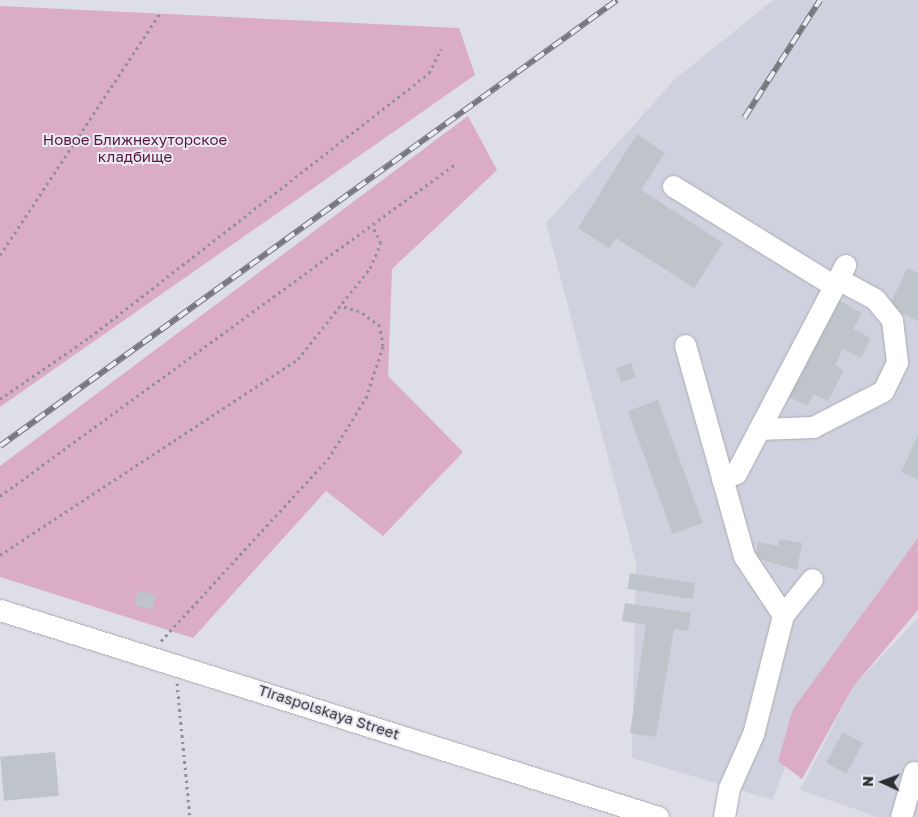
<!DOCTYPE html>
<html>
<head>
<meta charset="utf-8">
<style>
  body { margin:0 }
  #map { position:relative; width:918px; height:817px; overflow:hidden; background:#dedee7; font-family:"Golos Text",sans-serif }
  div>[style] { position:absolute }
  .built>* { inset:0; background:#d0d1df }
  .green>* { inset:0; background:#dbacc5 }
  .building>* { inset:0; background:#bec4ca; transform-origin:0 0 }
  .path>* { height:3px; margin-top:-1.5px; transform-origin:0; background:repeating-linear-gradient(90deg,#909097 0 2.5px,transparent 0 6.5px) }
  .roads { filter:drop-shadow(0 0 1px #abacb4) drop-shadow(0 0 1px #abacb4) }
  .minor>* { height:21px; margin:-10.5px; padding:0 10.5px; transform-origin:10.5px; border-radius:10.5px; background:#fff }
  .rail>* { height:5.5px; margin-top:-2.75px; transform-origin:0; background:repeating-linear-gradient(90deg,#ebebf4 0 11px,#77777d 0 22px); box-sizing:border-box; border-block:1px solid #77777d }
  span { translate:-50% -50%; white-space:nowrap; text-align:center; line-height:1.15; -webkit-text-stroke:4px #ebebf4; paint-order:stroke }
  .park-label { font-size:15px; color:#5d1744 }
  .street-label { font-size:15px; color:#2d2e31 }
  .north { position:absolute; left:858px; top:757px; width:50px; height:50px; -webkit-text-stroke:4px #ebebf4; paint-order:stroke; rotate:272deg; font-size:14px; font-weight:700; line-height:20px; text-align:center; color:#2d2e31 }
  .north::after { content:''; display:block; margin:auto; width:18px; height:22px; background:#2d2e31; clip-path:polygon(50% 0,100% 100%,50% 72%,0 100%) }
</style>
</head>
<body>
<div id="map">
  <div class="built">
    <i style="clip-path:polygon(773px 0,918px 0,918px 543px,803px 717px,773px 800px,632px 758px,636px 563px,546px 223px,675px 79px)"></i>
    <i style="clip-path:polygon(918px 618px,918px 817px,878px 817px,800px 790px,853px 687px)"></i>
  </div>
  <div class="green">
    <i style="clip-path:polygon(0 6px,459px 28px,475px 75px,0 407px)"></i>
    <i style="clip-path:polygon(468px 116px,497px 170px,392px 269px,388px 376px,463px 452px,383px 536px,326px 491px,193px 638px,0 577px,0 466px)"></i>
    <i style="clip-path:polygon(918px 538px,918px 610px,853px 687px,802px 779px,778px 761px,793px 709px)"></i>
  </div>
  <div class="building">
    <i style="clip-path:polygon(637px 134px,665px 153px,641px 190px,723px 243px,694px 288px,616px 238px,609px 248px,578px 228px)"></i>
    <i style="clip-path:polygon(907px 268px,918px 273px,918px 321px,889px 307px)"></i>
    <i style="clip-path:polygon(837px 299px,862px 313px,853px 329px,871px 338px,861px 358px,843px 349px,835px 365px,844px 370px,828px 401px,814px 394px,807px 406px,787px 396px)"></i>
    <i style="left:631px;top:363px;width:15px;height:16px;rotate:70deg"></i>
    <i style="left:658px;top:400px;width:131px;height:32px;rotate:70deg"></i>
    <i style="clip-path:polygon(918px 436px,918px 480px,901px 472px)"></i>
    <i style="clip-path:polygon(779px 539px,802px 543px,797px 570px,755px 558px,758px 542px,778px 546px)"></i>
    <i style="left:630px;top:573px;width:66px;height:16px;rotate:9deg"></i>
    <i style="left:138px;top:590px;width:19px;height:15px;rotate:16deg"></i>
    <i style="clip-path:polygon(625px 603px,691px 613px,688px 631px,674px 629px,656px 737px,630px 733px,646px 625px,622px 621px)"></i>
    <i style="left:843px;top:732px;width:23px;height:35px;rotate:29deg"></i>
    <i style="left:55px;top:752px;width:44px;height:55px;rotate:85deg"></i>
  </div>
  <div class="path">
    <i style="left:0;top:255px;width:290px;rotate:-56.5deg"></i>
    <i style="left:0;top:399px;width:109px;rotate:-34.6deg"></i>
    <i style="left:90px;top:337px;width:430px;rotate:-37.9deg"></i>
    <i style="left:429px;top:73px;width:27px;rotate:-63deg"></i>
    <i style="left:0;top:496px;width:562px;rotate:-36.09deg"></i>
    <i style="left:0;top:555px;width:357px;rotate:-33.3deg"></i>
    <i style="left:298px;top:359px;width:116px;rotate:-51.6deg"></i>
    <i style="left:370px;top:268px;width:27px;rotate:-66deg"></i>
    <i style="left:381px;top:243px;width:20px;rotate:-117deg"></i>
    <i style="left:161px;top:641px;width:247px;rotate:-47.5deg"></i>
    <i style="left:328px;top:459px;width:72px;rotate:-58.1deg"></i>
    <i style="left:366px;top:398px;width:55px;rotate:-71.9deg"></i>
    <i style="left:383px;top:346px;width:20px;rotate:-99deg"></i>
    <i style="left:380px;top:326px;width:26px;rotate:-144deg"></i>
    <i style="left:359px;top:311px;width:20px;rotate:-165deg"></i>
    <i style="left:177px;top:683px;width:135px;rotate:84.5deg"></i>
  </div>
  <div class="roads">
    <div class="minor">
      <i style="left:673px;top:186px;width:190px;rotate:31.8deg"></i>
      <i style="left:685px;top:345px;width:219px;rotate:74.4deg"></i>
      <i style="left:744px;top:556px;width:71px;rotate:56.5deg"></i>
      <i style="left:783px;top:615px;width:123px;rotate:104.1deg"></i>
      <i style="left:753px;top:734px;width:59px;rotate:114deg"></i>
      <i style="left:729px;top:788px;width:29px;rotate:100deg"></i>
      <i style="left:759px;top:429px;width:54px;rotate:-2.1deg"></i>
      <i style="left:813px;top:427px;width:79px;rotate:-27.2deg"></i>
      <i style="left:883px;top:391px;width:32px;rotate:-64deg"></i>
      <i style="left:897px;top:362px;width:42px;rotate:-96.8deg"></i>
      <i style="left:892px;top:320px;width:27px;rotate:-129deg"></i>
      <i style="left:875px;top:299px;width:42px;rotate:-151.6deg"></i>
      <i style="left:722px;top:479px;width:15px;rotate:-23deg"></i>
      <i style="left:736px;top:473px;width:235px;rotate:-62.3deg"></i>
      <i style="left:0;top:610px;width:690px;rotate:17.46deg"></i>
      <i style="left:783px;top:615px;width:46px;rotate:-51.1deg"></i>
      <i style="left:901px;top:817px;width:47px;rotate:-73.9deg"></i>
    </div>
  </div>
  <div class="rail">
    <i style="left:744px;top:118px;width:140px;rotate:-57.2deg"></i>
    <i style="left:0;top:446px;width:761px;rotate:-35.86deg"></i>
  </div>
  <div class="park-label">
    <span style="left:135px;top:148px">Новое Ближнехуторское<br>кладбище</span>
  </div>
  <div class="street-label">
    <span style="left:329px;top:712px;rotate:18deg">Tiraspolskaya Street</span>
  </div>
  <div class="north">N</div>
</div>
</body>
</html>
